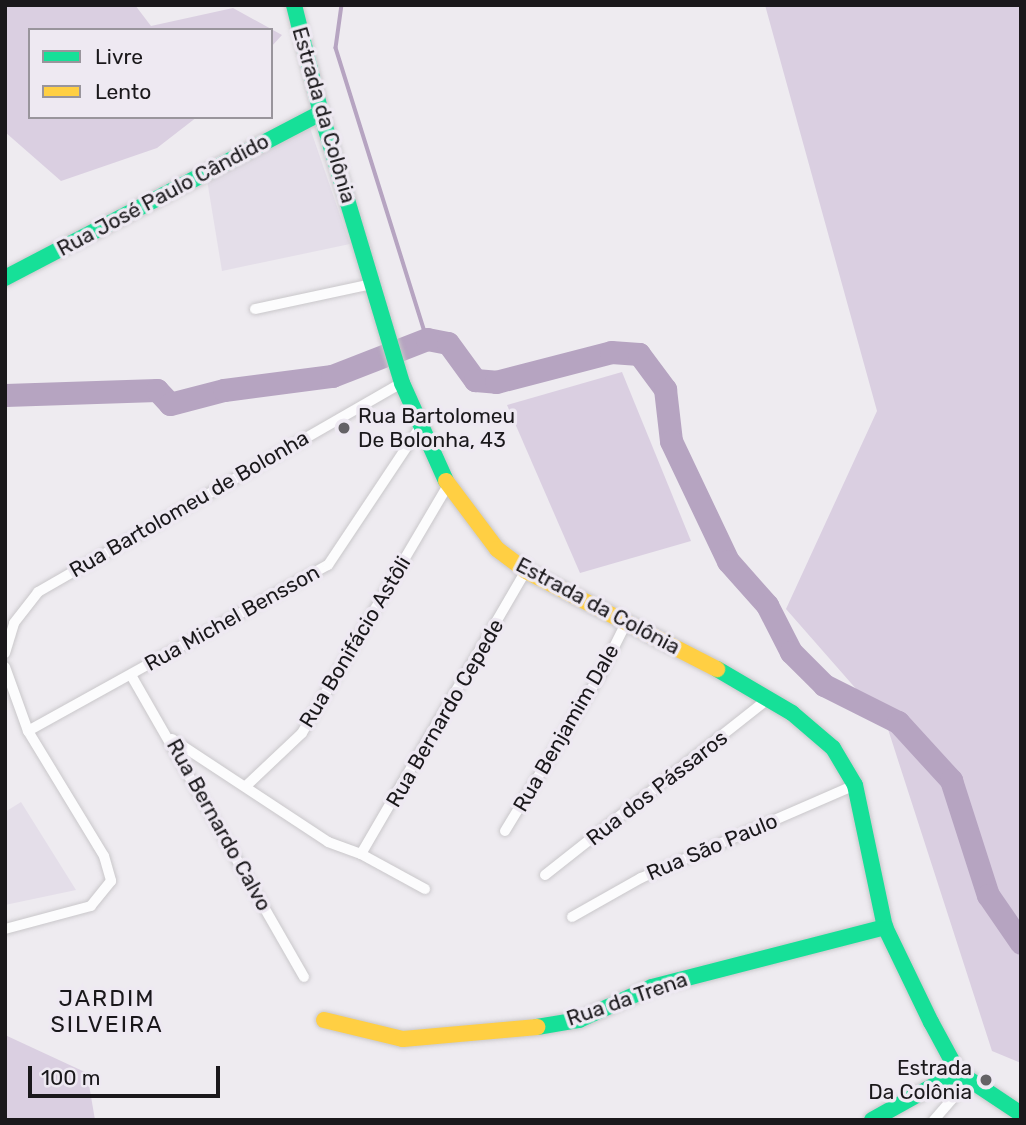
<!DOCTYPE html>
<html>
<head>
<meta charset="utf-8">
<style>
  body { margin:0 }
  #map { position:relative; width:1026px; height:1125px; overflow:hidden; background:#eeebf0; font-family:Rubik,sans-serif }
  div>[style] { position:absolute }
  .built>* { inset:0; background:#e4dee9 }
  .green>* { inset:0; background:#dacfe1 }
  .stream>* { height:3.5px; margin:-1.75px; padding:0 1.75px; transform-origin:1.75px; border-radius:1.75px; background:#b6a4c1 }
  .river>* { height:23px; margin:-11.5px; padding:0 11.5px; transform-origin:11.5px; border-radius:11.5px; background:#b6a4c1 }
  .roads { filter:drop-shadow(0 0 2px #c9c7ca) drop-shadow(0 0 2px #c9c7ca) }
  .street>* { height:10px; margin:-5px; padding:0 5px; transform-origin:5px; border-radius:5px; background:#fcfcfd }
  .fast>* { height:16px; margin:-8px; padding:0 8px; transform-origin:8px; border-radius:8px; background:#16e098 }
  .slow>* { height:16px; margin:-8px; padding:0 8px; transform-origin:8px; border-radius:8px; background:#ffcf43 }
  .dots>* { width:19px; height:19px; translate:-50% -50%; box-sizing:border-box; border:4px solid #eee9f2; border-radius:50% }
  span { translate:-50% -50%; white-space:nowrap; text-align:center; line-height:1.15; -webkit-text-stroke:7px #eee9f2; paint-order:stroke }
  .street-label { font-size:21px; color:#1a181b }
  .poi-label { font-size:21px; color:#1a181b }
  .left { translate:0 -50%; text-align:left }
  .right { translate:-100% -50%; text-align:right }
  .neighbourhood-label { font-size:23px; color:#1a181b; letter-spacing:2px }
  .frame { position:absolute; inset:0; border:7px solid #1a181b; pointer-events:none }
  .legend { position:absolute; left:28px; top:28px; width:245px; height:91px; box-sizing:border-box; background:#eee9f2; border:2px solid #99959c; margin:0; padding:9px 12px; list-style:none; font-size:21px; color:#1a181b }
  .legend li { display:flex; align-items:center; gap:14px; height:35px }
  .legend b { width:35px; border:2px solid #99959c }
  .scale { position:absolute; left:28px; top:1066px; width:192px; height:32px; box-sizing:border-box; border:4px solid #1a181b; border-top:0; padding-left:9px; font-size:21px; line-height:24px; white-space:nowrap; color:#1a181b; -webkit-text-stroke:5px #eee9f2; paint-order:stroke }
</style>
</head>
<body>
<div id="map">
  <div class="built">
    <i style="clip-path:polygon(310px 128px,350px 244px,222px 271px,207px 180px)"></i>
    <i style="clip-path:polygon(21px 802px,76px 890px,5px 905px,5px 812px)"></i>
  </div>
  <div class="green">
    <i style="clip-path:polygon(5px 5px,135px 5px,151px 26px,233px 8px,282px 35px,271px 47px,271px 30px,30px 30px,30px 117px,197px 117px,157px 148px,61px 181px,5px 132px)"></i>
    <i style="clip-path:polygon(765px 5px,1021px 5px,1021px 1063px,992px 1051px,886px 723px,786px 609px,877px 411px)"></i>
    <i style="clip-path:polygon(622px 372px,691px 541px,580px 573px,507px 405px)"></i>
    <i style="clip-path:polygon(5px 1035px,87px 1073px,95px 1120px,5px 1120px)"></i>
  </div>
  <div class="stream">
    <i style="left:342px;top:5px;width:43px;rotate:97.9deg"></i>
    <i style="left:336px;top:48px;width:305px;rotate:72.6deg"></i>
  </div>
  <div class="river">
    <i style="left:5px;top:395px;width:152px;rotate:-1.9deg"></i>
    <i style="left:157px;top:390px;width:19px;rotate:47deg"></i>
    <i style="left:170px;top:404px;width:56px;rotate:-14.5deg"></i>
    <i style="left:224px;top:390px;width:109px;rotate:-7.4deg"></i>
    <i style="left:332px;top:376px;width:102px;rotate:-21.3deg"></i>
    <i style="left:427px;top:339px;width:21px;rotate:11deg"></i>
    <i style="left:448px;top:343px;width:46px;rotate:53.9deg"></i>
    <i style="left:475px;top:380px;width:21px;rotate:5deg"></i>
    <i style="left:496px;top:382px;width:119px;rotate:-14.6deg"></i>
    <i style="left:611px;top:352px;width:28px;rotate:4deg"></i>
    <i style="left:639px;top:354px;width:44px;rotate:53.4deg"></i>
    <i style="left:665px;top:389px;width:52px;rotate:83.4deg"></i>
    <i style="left:671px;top:441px;width:133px;rotate:64.6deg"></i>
    <i style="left:728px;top:561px;width:59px;rotate:48.4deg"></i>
    <i style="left:767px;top:605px;width:53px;rotate:62.9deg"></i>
    <i style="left:791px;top:652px;width:47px;rotate:45deg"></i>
    <i style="left:824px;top:685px;width:83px;rotate:26.6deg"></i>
    <i style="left:898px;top:722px;width:79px;rotate:47.6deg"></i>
    <i style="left:951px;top:780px;width:121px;rotate:72.2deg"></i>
    <i style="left:988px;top:895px;width:58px;rotate:55.5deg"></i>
  </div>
  <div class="roads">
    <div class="street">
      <i style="left:255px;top:309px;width:120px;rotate:-12.1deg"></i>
      <i style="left:5px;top:653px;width:31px;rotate:-73deg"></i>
      <i style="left:14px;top:623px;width:39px;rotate:-52deg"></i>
      <i style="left:38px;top:592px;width:420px;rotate:-29.9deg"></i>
      <i style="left:5px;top:667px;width:68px;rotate:70.2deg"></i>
      <i style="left:28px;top:731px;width:146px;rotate:58.7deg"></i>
      <i style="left:104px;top:856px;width:26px;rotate:74deg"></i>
      <i style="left:111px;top:881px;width:32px;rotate:129deg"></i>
      <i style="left:91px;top:906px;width:89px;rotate:165deg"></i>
      <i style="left:131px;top:675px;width:348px;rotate:60.2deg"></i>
      <i style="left:28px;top:731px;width:343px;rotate:-29deg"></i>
      <i style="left:328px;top:565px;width:166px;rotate:-56.3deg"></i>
      <i style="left:172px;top:739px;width:187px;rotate:33.4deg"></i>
      <i style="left:328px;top:842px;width:35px;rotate:20deg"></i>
      <i style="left:361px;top:854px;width:73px;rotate:28.7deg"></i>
      <i style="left:246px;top:786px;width:77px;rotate:-43.4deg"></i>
      <i style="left:302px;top:733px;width:288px;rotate:-59.5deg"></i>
      <i style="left:505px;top:831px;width:185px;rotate:-58.7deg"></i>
      <i style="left:601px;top:673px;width:56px;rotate:-63.4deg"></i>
      <i style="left:361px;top:854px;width:328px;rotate:-59.8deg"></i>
      <i style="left:545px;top:875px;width:284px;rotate:-38.3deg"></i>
      <i style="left:572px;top:917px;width:79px;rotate:-29.5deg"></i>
      <i style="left:641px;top:878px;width:233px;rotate:-23.5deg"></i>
      <i style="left:934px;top:1120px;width:52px;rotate:-48.9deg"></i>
    </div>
    <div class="fast">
      <i style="left:294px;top:5px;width:111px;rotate:76deg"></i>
      <i style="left:321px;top:113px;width:282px;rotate:73.3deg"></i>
      <i style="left:402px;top:383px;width:107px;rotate:65.8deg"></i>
      <i style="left:5px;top:278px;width:356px;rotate:-27.6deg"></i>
      <i style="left:717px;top:669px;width:87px;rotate:30.4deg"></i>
      <i style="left:792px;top:713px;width:54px;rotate:40.5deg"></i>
      <i style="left:833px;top:748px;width:43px;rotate:59.3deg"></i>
      <i style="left:855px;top:785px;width:145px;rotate:78.1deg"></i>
      <i style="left:885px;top:927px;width:106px;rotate:64.2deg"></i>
      <i style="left:931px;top:1022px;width:57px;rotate:61.6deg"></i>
      <i style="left:958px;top:1072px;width:76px;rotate:33.7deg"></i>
      <i style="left:537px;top:1027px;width:43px;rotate:-9.5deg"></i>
      <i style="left:579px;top:1020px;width:80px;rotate:-24.3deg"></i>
      <i style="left:652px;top:987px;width:241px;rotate:-14.4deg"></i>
      <i style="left:872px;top:1120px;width:98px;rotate:-29.2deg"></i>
    </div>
    <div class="slow">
      <i style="left:446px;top:481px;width:85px;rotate:53.1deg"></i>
      <i style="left:497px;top:549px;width:36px;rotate:37deg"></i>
      <i style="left:526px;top:571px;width:215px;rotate:27.2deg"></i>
      <i style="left:324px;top:1020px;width:81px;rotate:13.5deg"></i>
      <i style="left:403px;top:1039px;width:135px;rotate:-5.1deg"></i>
    </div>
  </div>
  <div class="dots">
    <i style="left:344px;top:428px;background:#646266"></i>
    <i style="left:986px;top:1080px;background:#646266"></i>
  </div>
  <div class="street-label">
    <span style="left:324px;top:115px;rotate:74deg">Estrada da Colônia</span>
    <span style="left:163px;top:195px;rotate:-28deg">Rua José Paulo Cândido</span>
    <span style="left:189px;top:504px;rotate:-30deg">Rua Bartolomeu de Bolonha</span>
    <span style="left:598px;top:606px;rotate:28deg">Estrada da Colônia</span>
    <span style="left:232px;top:618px;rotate:-29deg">Rua Michel Bensson</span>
    <span style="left:355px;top:642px;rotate:-59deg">Rua Bonifácio Astôli</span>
    <span style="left:445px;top:713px;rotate:-60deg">Rua Bernardo Cepede</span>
    <span style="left:566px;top:728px;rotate:-60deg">Rua Benjamim Dale</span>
    <span style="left:657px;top:788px;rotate:-38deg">Rua dos Pássaros</span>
    <span style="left:219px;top:825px;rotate:61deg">Rua Bernardo Calvo</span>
    <span style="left:712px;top:847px;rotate:-23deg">Rua São Paulo</span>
    <span style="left:627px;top:999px;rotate:-19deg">Rua da Trena</span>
  </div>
  <div class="poi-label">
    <span class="left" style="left:358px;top:428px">Rua Bartolomeu<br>De Bolonha, 43</span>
    <span class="right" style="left:972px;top:1080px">Estrada<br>Da Colônia</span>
  </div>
  <div class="neighbourhood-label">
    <span style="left:107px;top:1011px">JARDIM<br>SILVEIRA</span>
  </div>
  <div class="frame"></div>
  <ul class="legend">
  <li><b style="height:9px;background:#16e098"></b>Livre</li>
  <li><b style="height:9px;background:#ffcf43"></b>Lento</li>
  </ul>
  <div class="scale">100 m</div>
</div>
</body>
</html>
